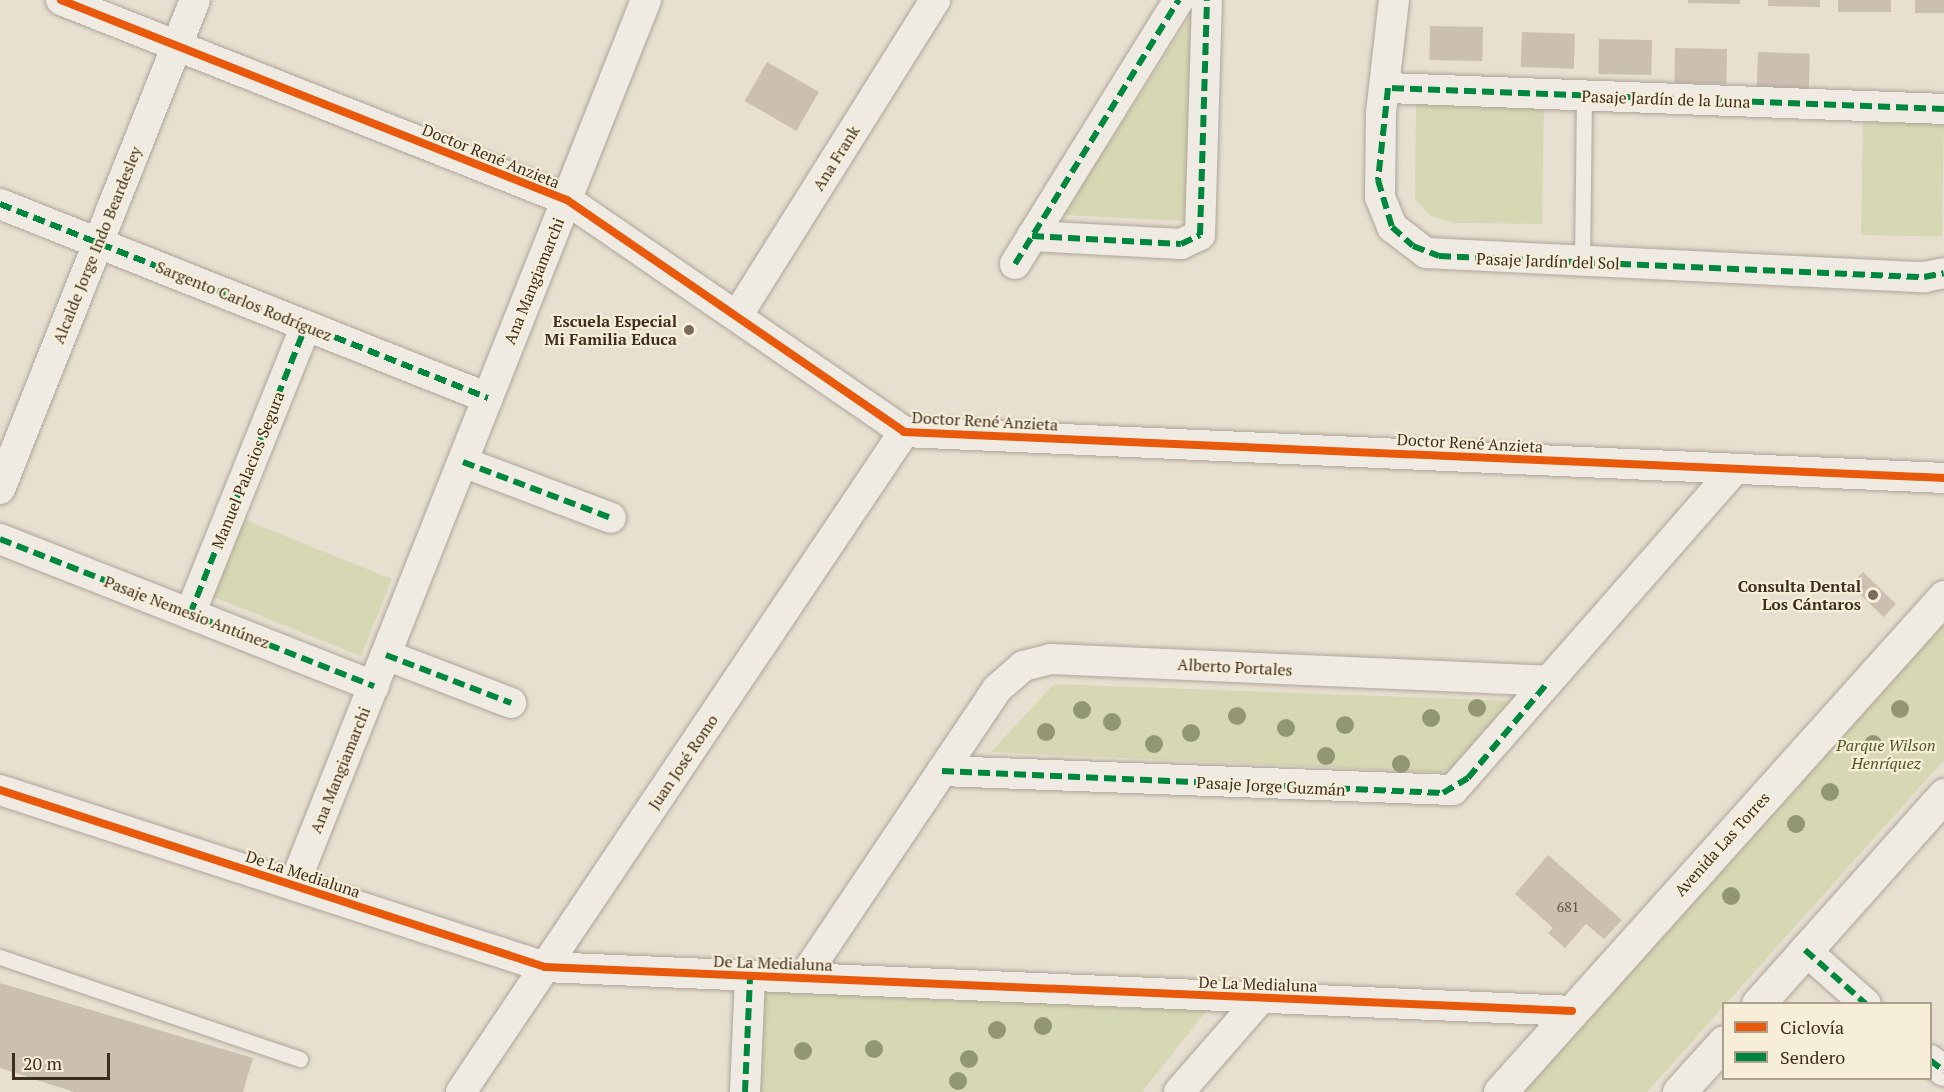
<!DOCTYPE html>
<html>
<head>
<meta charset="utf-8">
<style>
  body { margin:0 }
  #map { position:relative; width:1944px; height:1092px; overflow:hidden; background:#e7e0d1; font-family:"PT Serif",serif }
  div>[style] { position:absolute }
  .green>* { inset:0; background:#d6d7b3; transform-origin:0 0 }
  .building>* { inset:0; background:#cbbfb2; transform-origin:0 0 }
  .roads { filter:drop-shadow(0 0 2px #ada599) drop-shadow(0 0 2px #ada599) }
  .service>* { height:15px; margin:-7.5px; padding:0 7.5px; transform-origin:7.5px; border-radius:7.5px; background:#efebe3 }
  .minor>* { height:30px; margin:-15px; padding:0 15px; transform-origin:15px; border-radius:15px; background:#efebe3 }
  .tertiary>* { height:33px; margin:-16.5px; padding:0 16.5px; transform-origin:16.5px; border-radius:16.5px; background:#efebe3 }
  .quiet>* { height:6px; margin-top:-3px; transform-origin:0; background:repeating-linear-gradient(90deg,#00873e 0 12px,transparent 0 18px) }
  .cycleway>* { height:8px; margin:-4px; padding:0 4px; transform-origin:4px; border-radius:4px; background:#e8590c }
  .trees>* { width:18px; height:18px; margin:-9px; border-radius:50%; background:#929673 }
  .dots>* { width:16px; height:16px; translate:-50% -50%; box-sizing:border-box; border:3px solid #f7eed8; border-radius:50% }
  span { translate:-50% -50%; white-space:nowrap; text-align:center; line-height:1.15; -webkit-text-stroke:4.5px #f7eed8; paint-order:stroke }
  .number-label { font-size:14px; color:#605244 }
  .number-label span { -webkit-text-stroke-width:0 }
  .street-label { font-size:16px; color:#3d2e20 }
  .poi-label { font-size:16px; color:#3d2e20; font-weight:700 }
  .right { translate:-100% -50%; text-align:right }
  .park-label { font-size:16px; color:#4d5a26; font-style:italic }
  .legend { position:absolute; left:1722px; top:1002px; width:210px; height:78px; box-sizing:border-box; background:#f7eed8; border:2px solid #ada18e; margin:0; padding:8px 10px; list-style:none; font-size:18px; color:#3d2e20 }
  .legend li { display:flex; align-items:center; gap:12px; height:30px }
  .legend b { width:30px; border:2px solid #ada18e }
  .scale { position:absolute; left:12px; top:1053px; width:98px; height:27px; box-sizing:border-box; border:3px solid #3d2e20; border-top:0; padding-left:8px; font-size:18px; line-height:21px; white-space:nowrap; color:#3d2e20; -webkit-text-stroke:4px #f7eed8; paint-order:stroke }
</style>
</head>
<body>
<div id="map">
  <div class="green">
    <i style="clip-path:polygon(1194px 10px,1185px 221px,1063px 215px)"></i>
    <i style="clip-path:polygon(1416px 104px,1544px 105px,1542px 224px,1455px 223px,1431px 216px,1415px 199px)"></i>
    <i style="left:1863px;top:122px;width:81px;height:113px;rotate:1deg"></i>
    <i style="left:238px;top:517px;width:166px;height:83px;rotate:22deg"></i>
    <i style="clip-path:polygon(1944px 620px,1944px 760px,1647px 1092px,1523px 1092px)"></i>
    <i style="clip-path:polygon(1054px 684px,1517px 701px,1453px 773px,991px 752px)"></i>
    <i style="clip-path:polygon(759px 989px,1207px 1010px,1142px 1092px,755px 1092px)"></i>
  </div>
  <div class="building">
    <i style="clip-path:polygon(1688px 0,1740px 0,1740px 4px,1688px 3px)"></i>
    <i style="clip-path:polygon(1768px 0,1820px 0,1820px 7px,1768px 6px)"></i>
    <i style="left:1838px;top:0;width:53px;height:12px"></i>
    <i style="left:1915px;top:0;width:29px;height:13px"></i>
    <i style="left:1430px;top:26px;width:53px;height:34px;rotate:1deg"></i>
    <i style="left:1522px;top:32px;width:53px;height:35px;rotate:2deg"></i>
    <i style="left:1599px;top:39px;width:53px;height:35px;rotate:1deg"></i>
    <i style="left:1675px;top:48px;width:52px;height:35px;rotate:1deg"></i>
    <i style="left:1758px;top:52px;width:52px;height:35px;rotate:2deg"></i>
    <i style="left:767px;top:62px;width:60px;height:45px;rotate:30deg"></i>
    <i style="left:1863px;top:572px;width:46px;height:18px;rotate:44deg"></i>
    <i style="clip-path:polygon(1548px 855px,1622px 920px,1604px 939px,1586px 924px,1565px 948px,1548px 933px,1553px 928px,1515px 894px)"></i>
    <i style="clip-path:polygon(0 983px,253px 1058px,243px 1092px,74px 1092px,0 1068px)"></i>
  </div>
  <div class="roads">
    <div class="service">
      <i style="left:1582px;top:262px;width:166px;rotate:-89.3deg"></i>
      <i style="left:0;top:957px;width:317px;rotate:18.8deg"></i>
    </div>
    <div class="minor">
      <i style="left:61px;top:0;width:544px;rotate:21.57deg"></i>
      <i style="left:567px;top:200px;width:409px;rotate:34.5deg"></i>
      <i style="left:904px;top:432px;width:1041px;rotate:2.53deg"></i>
      <i style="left:1394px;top:0;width:114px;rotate:96.6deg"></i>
      <i style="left:1381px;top:113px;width:84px;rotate:90.7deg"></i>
      <i style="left:1380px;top:197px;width:32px;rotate:68deg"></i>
      <i style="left:1392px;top:227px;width:43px;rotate:37.4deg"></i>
      <i style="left:1426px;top:253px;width:499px;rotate:2.8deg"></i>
      <i style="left:1924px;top:277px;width:20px;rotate:-11deg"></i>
      <i style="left:1388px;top:88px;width:556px;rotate:2.16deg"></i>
      <i style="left:0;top:204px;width:525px;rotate:21.68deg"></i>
      <i style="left:1032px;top:236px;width:149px;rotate:3.1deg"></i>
      <i style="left:1181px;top:244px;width:21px;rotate:-25deg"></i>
      <i style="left:1200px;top:235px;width:235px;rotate:-88.3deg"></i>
      <i style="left:1015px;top:264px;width:311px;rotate:-58.2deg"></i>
      <i style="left:737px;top:316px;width:373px;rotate:-57.9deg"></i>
      <i style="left:463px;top:462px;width:158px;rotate:20.7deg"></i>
      <i style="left:0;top:489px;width:526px;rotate:-68.26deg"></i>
      <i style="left:0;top:539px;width:402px;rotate:21.5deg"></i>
      <i style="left:190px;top:614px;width:310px;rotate:-68.1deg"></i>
      <i style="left:386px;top:655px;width:134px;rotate:21deg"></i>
      <i style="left:942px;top:771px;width:511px;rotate:2.13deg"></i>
      <i style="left:1453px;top:790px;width:427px;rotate:-48.7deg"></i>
      <i style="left:0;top:790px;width:573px;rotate:17.99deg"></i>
      <i style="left:545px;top:967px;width:1028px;rotate:2.45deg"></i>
      <i style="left:294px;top:885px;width:952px;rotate:-68.31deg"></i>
      <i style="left:1805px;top:950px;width:81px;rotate:41.5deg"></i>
      <i style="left:803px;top:978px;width:348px;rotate:-56.1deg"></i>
      <i style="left:997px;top:689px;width:35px;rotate:-41deg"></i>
      <i style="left:1023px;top:666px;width:29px;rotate:-14deg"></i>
      <i style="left:1051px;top:659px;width:498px;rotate:2.5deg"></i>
      <i style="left:1930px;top:1060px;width:18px;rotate:38deg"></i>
      <i style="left:461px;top:1092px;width:795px;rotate:-56.13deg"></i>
      <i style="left:745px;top:1092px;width:116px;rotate:-87.5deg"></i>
      <i style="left:1179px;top:1092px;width:125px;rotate:-48.9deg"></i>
    </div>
    <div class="tertiary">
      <i style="left:1758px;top:1004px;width:280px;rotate:-48.3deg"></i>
      <i style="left:1500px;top:1092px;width:665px;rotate:-48.11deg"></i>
      <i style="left:1679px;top:1092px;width:67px;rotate:-48deg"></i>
    </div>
  </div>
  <div class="quiet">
    <i style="left:1944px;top:109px;width:556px;rotate:-177.84deg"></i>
    <i style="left:1388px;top:88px;width:93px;rotate:96.2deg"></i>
    <i style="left:1378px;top:180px;width:49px;rotate:73.4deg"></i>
    <i style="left:1392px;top:227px;width:28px;rotate:42deg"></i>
    <i style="left:1413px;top:246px;width:28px;rotate:21deg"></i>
    <i style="left:1439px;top:256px;width:485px;rotate:2.5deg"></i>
    <i style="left:1924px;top:277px;width:20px;rotate:-11deg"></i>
    <i style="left:0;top:204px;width:525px;rotate:21.68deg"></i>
    <i style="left:1032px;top:236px;width:149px;rotate:3.1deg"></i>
    <i style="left:1181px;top:244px;width:21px;rotate:-25deg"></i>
    <i style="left:1200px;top:235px;width:235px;rotate:-88.3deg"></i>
    <i style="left:1015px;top:264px;width:311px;rotate:-58.2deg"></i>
    <i style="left:463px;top:462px;width:158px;rotate:20.7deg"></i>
    <i style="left:0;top:539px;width:402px;rotate:21.5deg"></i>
    <i style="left:190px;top:614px;width:310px;rotate:-68.1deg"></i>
    <i style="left:386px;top:655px;width:134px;rotate:21deg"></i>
    <i style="left:942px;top:771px;width:501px;rotate:2.51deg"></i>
    <i style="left:1443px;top:793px;width:29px;rotate:-31deg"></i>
    <i style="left:1468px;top:778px;width:126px;rotate:-50.1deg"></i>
    <i style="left:1805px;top:950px;width:81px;rotate:41.5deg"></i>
    <i style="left:1930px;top:1060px;width:18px;rotate:38deg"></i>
    <i style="left:745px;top:1092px;width:116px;rotate:-87.5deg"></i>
  </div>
  <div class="cycleway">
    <i style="left:61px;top:0;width:544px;rotate:21.57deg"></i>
    <i style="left:567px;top:200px;width:409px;rotate:34.5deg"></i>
    <i style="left:904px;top:432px;width:1041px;rotate:2.53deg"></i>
    <i style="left:0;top:790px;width:573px;rotate:17.99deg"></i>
    <i style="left:545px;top:967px;width:1028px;rotate:2.45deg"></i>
  </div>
  <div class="trees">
    <i style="left:1477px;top:708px"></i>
    <i style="left:1900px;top:709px"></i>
    <i style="left:1082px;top:710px"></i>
    <i style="left:1237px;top:716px"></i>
    <i style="left:1431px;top:718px"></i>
    <i style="left:1112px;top:722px"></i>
    <i style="left:1345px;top:725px"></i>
    <i style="left:1286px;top:728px"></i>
    <i style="left:1046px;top:732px"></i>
    <i style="left:1191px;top:733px"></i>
    <i style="left:1154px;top:744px"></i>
    <i style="left:1873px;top:744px"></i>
    <i style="left:1326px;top:756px"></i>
    <i style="left:1401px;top:764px"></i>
    <i style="left:1830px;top:792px"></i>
    <i style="left:1796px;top:824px"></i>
    <i style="left:1731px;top:896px"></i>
    <i style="left:1043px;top:1026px"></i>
    <i style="left:997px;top:1030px"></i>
    <i style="left:874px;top:1049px"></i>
    <i style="left:803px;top:1051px"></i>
    <i style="left:969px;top:1059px"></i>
    <i style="left:958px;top:1081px"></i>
  </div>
  <div class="dots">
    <i style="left:689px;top:330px;background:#786c5e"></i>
    <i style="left:1873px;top:595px;background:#786c5e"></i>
  </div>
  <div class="number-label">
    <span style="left:1568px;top:907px">681</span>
  </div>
  <div class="street-label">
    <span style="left:1666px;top:99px;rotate:2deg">Pasaje Jardín de la Luna</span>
    <span style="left:491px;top:156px;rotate:22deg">Doctor René Anzieta</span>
    <span style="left:836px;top:158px;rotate:-58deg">Ana Frank</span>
    <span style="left:97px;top:245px;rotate:-68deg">Alcalde Jorge Indo Beardesley</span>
    <span style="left:1548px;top:261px;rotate:2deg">Pasaje Jardín del Sol</span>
    <span style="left:534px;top:281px;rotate:-68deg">Ana Mangiamarchi</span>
    <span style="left:244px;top:301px;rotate:22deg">Sargento Carlos Rodríguez</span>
    <span style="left:985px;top:421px;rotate:3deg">Doctor René Anzieta</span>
    <span style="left:1470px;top:443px;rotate:3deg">Doctor René Anzieta</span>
    <span style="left:248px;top:470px;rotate:-68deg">Manuel Palacios Segura</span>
    <span style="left:187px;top:612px;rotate:21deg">Pasaje Nemesio Antúnez</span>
    <span style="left:1235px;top:667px;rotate:3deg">Alberto Portales</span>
    <span style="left:683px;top:762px;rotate:-56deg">Juan José Romo</span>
    <span style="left:340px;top:770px;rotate:-68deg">Ana Mangiamarchi</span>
    <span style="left:1271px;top:786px;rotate:3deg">Pasaje Jorge Guzmán</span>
    <span style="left:1722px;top:844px;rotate:-48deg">Avenida Las Torres</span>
    <span style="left:303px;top:874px;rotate:18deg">De La Medialuna</span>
    <span style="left:773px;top:963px;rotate:2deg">De La Medialuna</span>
    <span style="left:1258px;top:984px;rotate:2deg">De La Medialuna</span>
  </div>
  <div class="poi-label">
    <span class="right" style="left:677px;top:330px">Escuela Especial<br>Mi Familia Educa</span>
    <span class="right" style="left:1861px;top:595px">Consulta Dental<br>Los Cántaros</span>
  </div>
  <div class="park-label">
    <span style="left:1886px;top:754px">Parque Wilson<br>Henríquez</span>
  </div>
  <ul class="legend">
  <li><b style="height:8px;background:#e8590c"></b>Ciclovía</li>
  <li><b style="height:8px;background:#00873e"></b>Sendero</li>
  </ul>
  <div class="scale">20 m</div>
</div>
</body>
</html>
